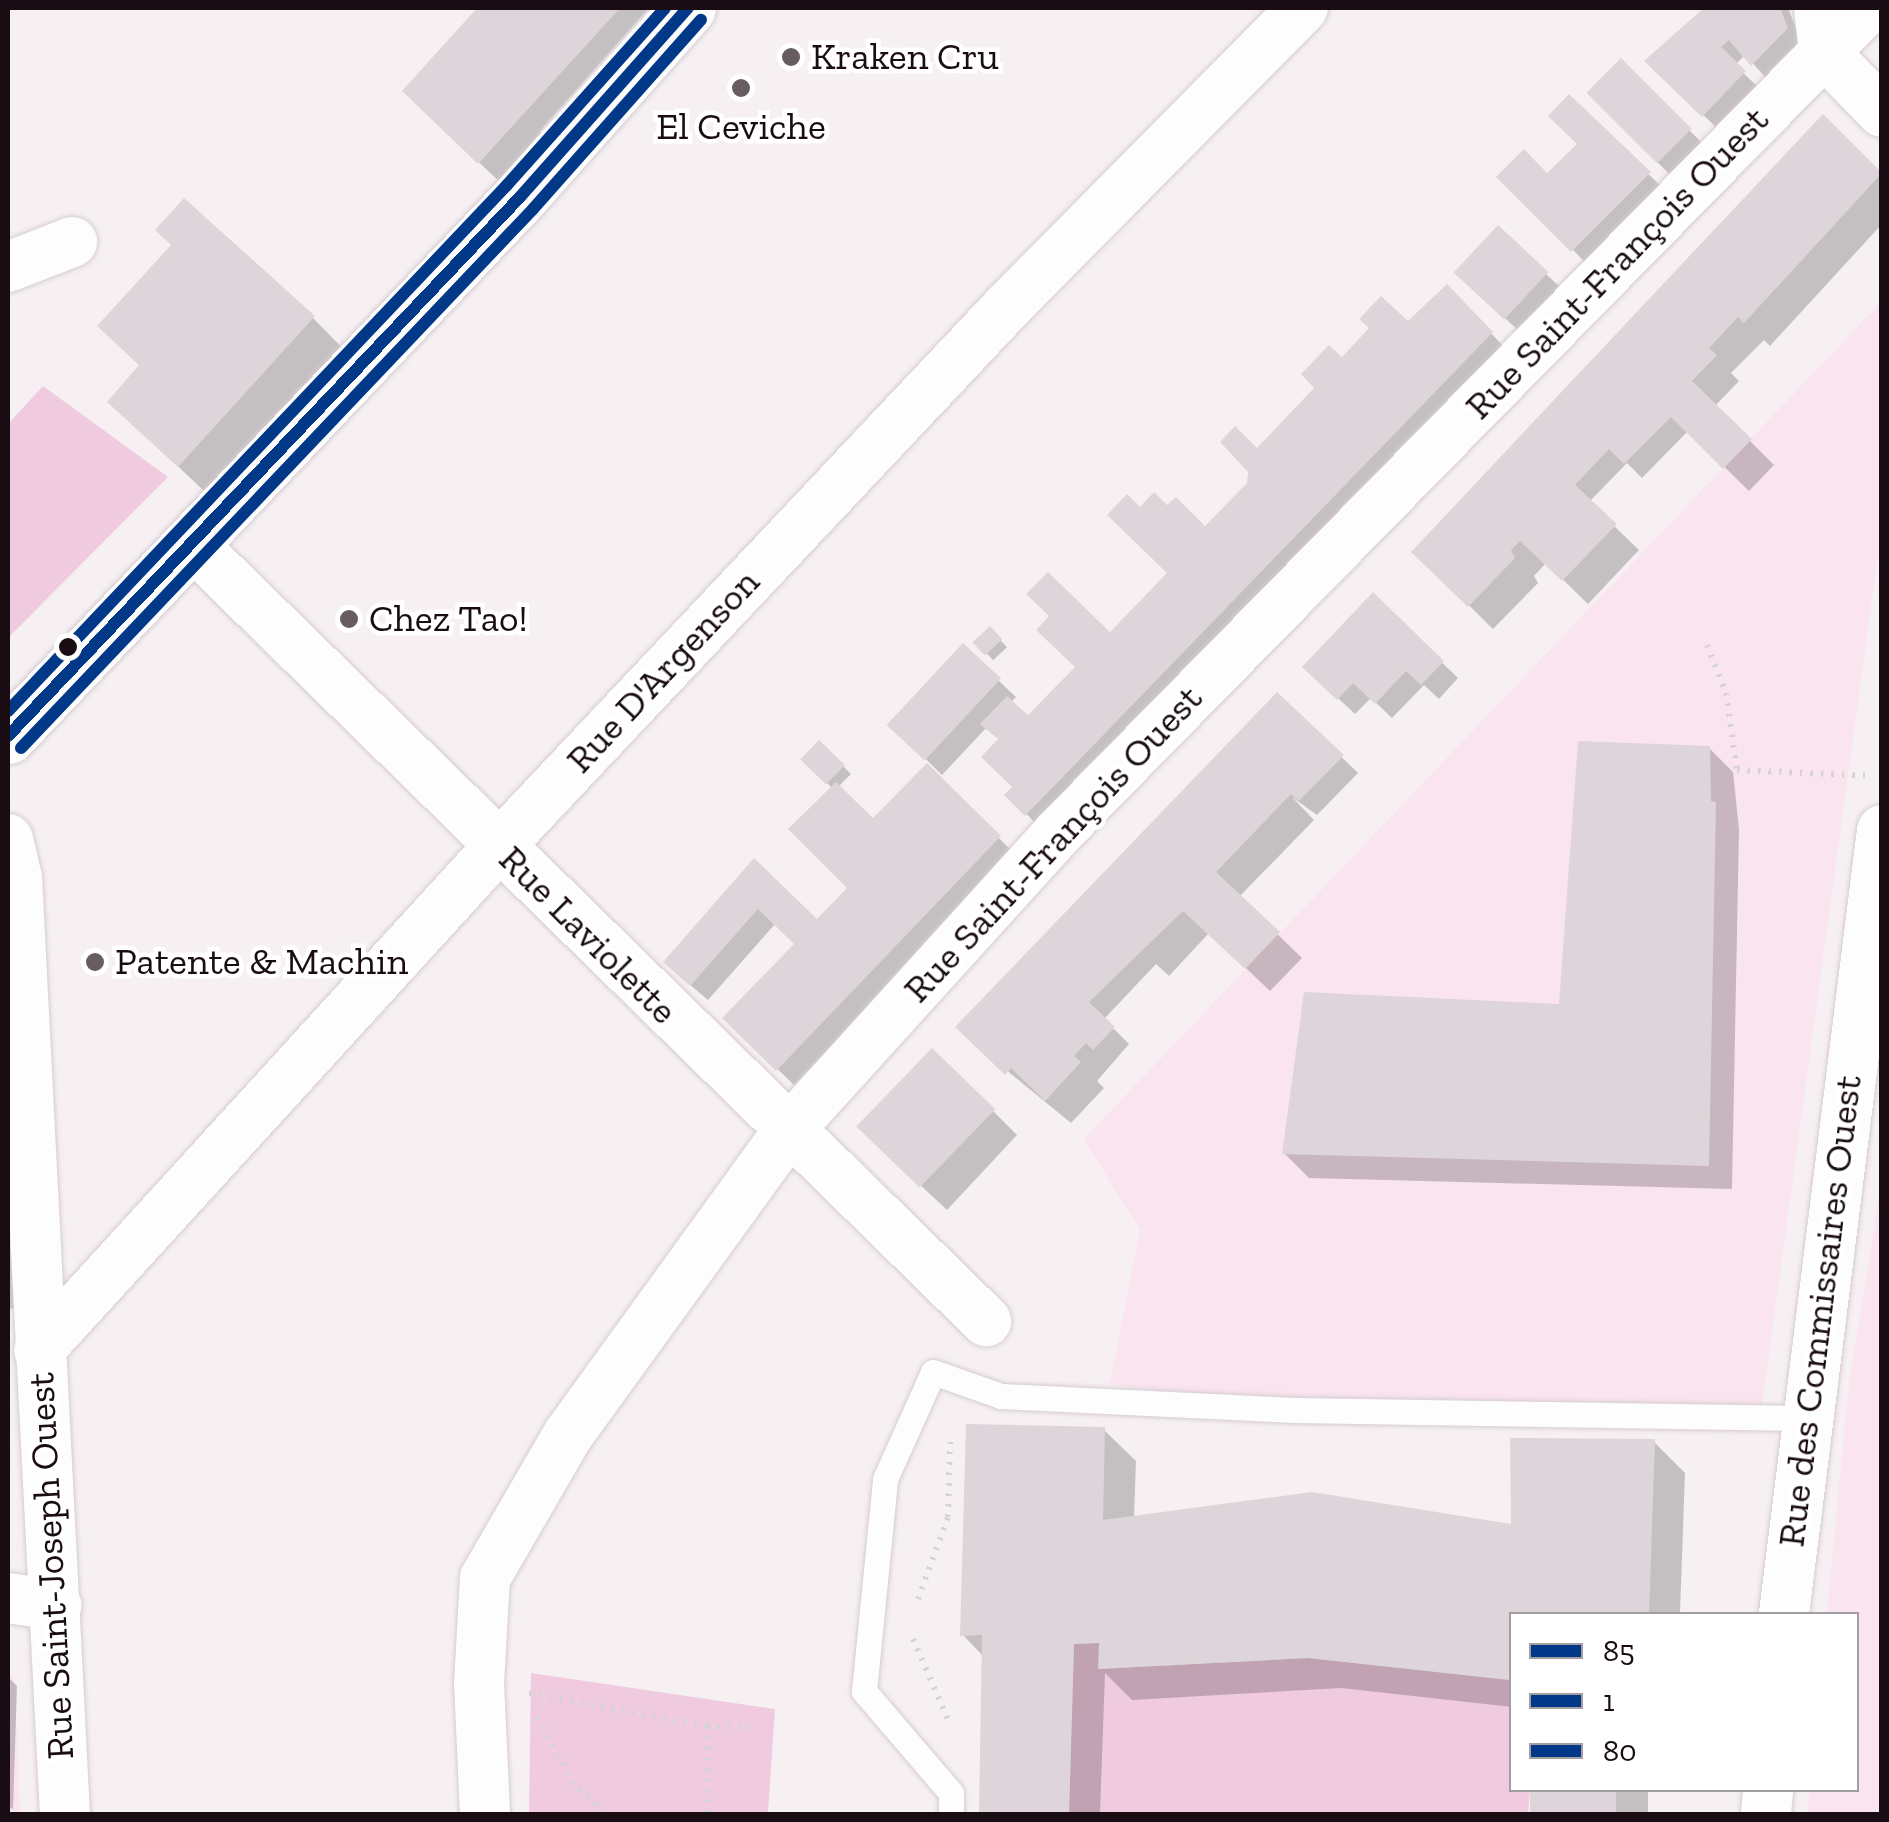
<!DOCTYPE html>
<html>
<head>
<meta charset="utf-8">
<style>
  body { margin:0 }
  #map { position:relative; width:1889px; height:1822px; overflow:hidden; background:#f6f0f3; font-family:"Zilla Slab",serif }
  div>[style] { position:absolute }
  .built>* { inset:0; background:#fae4ef }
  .green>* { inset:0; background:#f0cbdf }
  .shadow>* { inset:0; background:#0003; transform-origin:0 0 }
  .building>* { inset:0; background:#ded5da; transform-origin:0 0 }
  .path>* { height:6px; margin-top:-3px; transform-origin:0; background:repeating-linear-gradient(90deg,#d5d3d4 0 2.5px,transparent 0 10.5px) }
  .roads { filter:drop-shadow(0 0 2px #d5ccd1) drop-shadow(0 0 2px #d5ccd1) }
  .lane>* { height:25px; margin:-12.5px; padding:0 12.5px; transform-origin:12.5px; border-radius:12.5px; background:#fefdfd }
  .street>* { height:50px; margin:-25px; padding:0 25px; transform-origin:25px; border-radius:25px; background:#fefdfd }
  .secondary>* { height:55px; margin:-27.5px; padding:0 27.5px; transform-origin:27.5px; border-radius:27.5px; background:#fefdfd }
  .bus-1>* { height:12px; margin:-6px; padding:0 6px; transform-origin:6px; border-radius:6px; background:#013888 }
  .bus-2>* { height:12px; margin:-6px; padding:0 6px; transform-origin:6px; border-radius:6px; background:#013888 }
  .bus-3>* { height:12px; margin:-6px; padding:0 6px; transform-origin:6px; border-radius:6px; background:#013888 }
  .dots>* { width:28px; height:28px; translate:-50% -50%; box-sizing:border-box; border:5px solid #fff; border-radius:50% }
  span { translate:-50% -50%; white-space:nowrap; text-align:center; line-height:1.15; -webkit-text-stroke:9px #fff; paint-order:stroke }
  .poi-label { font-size:38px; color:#190d13 }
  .left { translate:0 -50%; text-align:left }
  .street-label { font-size:38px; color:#190d13 }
  .frame { position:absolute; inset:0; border:10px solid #190d13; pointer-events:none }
  .legend { position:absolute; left:1509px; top:1612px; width:350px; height:180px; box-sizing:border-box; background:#fff; border:2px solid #a39ea1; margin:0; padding:12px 18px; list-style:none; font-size:30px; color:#190d13 }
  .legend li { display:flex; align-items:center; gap:20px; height:50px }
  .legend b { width:50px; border:2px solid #a39ea1 }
</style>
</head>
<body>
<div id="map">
  <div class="built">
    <i style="clip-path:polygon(1881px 302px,1881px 533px,1760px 1419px,1171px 1394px,1110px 1384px,1140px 1230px,1084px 1139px)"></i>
    <i style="clip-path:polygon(1881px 1184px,1881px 1814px,1807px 1814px,1810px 1790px,1856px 1790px,1856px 1614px,1827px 1614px,1848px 1392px)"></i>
    <i style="clip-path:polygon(8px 1669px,15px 1683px,20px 1814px,8px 1814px)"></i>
  </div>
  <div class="green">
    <i style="clip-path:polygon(43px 386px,168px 477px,8px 638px,8px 424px)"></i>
    <i style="clip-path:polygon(1099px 1643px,1099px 1669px,1308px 1658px,1509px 1680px,1511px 1667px,1512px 1790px,1530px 1790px,1528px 1814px,1069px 1814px,1074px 1644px)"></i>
    <i style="clip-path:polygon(531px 1673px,775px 1709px,768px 1814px,529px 1814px)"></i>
  </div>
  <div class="shadow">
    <i style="clip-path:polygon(483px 8px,649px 8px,540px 131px,548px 139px,504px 186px,429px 115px,451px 43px)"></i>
    <i style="clip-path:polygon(1704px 8px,1788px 8px,1803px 45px,1768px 80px,1745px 55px,1735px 65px,1760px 89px,1720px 131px,1648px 62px)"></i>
    <i style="left:1621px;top:62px;width:120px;height:45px;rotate:45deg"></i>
    <i style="clip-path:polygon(1569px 98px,1665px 190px,1589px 266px,1500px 177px,1548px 176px,1580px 144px)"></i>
    <i style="clip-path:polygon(1882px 173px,1882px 224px,1770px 346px,1764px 340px,1731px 373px,1739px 381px,1715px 406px,1774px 465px,1749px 491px,1688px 431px,1642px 478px,1627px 463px,1589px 502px,1639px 550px,1588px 604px,1546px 563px,1534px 576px,1538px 583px,1493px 629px,1415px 552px)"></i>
    <i style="clip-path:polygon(1498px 229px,1563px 290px,1522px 334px,1474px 289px)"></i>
    <i style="clip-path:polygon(1447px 287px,1507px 350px,1042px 830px,1008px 795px,1016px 787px,1001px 740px,987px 727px,942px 775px,890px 724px,963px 647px,1016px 697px,1010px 703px,1028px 719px,1170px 573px,1140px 510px,1167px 509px,1205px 529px,1249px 484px,1257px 451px,1342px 360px,1408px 325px)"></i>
    <i style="clip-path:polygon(313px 318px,355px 361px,222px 508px,110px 402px,141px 367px,100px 326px)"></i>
    <i style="clip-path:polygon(1373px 596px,1458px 678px,1439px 699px,1424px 685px,1392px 718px,1371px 698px,1355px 714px,1305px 667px)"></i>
    <i style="left:990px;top:629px;width:25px;height:19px;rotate:47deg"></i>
    <i style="clip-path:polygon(1277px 695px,1358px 773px,1317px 815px,1292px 797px,1314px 820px,1239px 897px,1302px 958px,1270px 991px,1209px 933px,1169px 976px,1156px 964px,1104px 1019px,1129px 1044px,1097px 1081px,1104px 1088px,1071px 1123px,983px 1051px)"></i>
    <i style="clip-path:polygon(820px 743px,851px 774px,838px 787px,873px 822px,927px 767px,1015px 854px,794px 1085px,725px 1018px,797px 944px,776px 923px,708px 1000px,682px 978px,754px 861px,817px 923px,851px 888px,833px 789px,804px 760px)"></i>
    <i style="clip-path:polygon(1709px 748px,1733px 772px,1739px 829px,1732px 1189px,1309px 1178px,1285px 1154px,1561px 1007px)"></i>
    <i style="clip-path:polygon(993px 1111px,1017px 1135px,947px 1210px,885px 1152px)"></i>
    <i style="clip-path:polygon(8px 1213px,14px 1308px,10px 1309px,8px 1308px)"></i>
    <i style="clip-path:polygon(1104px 1430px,1136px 1461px,1134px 1518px,1514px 1527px,1654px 1442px,1685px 1473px,1680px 1614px,1512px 1614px,1512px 1707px,1341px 1688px,1132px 1700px,1105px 1673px,1100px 1814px,982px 1814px,984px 1657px,963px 1635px)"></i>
    <i style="clip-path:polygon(8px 1677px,17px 1686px,13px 1809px,8px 1806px)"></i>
    <i style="left:1532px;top:1790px;width:116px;height:24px"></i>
  </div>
  <div class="building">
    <i style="clip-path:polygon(477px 8px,620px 8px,478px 164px,402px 91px)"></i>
    <i style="clip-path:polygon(1704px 8px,1780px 8px,1788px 28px,1751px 66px,1729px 40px,1721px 47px,1746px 71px,1702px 117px,1644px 61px)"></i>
    <i style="left:1621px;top:58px;width:100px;height:49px;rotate:45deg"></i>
    <i style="clip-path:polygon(1569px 94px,1651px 172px,1571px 252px,1496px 177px,1524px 149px,1547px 173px,1577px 144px,1548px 116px)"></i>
    <i style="clip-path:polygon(1823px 114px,1882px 173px,1744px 323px,1738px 317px,1709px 348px,1717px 355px,1692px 381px,1752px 439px,1723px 469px,1671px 417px,1624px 464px,1609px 449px,1575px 485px,1617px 524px,1562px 581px,1520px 541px,1511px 550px,1515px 558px,1468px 607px,1411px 552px)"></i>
    <i style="clip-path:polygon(184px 198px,315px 316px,178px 467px,107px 402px,139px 365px,97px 326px,171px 245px,155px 230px)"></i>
    <i style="left:1498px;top:225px;width:69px;height:65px;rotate:43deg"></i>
    <i style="clip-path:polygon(1447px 284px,1493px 332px,1025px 816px,1004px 795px,1012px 787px,981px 757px,998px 739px,980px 724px,1007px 696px,1028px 715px,1075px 667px,1036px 630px,1049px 616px,1026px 594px,1048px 572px,1110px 632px,1167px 573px,1107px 515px,1127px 494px,1140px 507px,1154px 492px,1167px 505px,1176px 497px,1205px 526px,1247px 483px,1248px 472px,1220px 442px,1235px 426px,1257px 448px,1314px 388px,1301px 374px,1329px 345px,1342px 357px,1369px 328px,1359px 319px,1381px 296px,1408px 321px)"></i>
    <i style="clip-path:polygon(1373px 592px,1444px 661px,1421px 685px,1406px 671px,1375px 704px,1353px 683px,1337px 700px,1302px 667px)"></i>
    <i style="left:990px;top:626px;width:18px;height:24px;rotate:47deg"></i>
    <i style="left:963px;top:643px;width:52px;height:112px;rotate:43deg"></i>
    <i style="clip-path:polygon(1277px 692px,1344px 755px,1299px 801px,1291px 794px,1216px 872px,1280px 932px,1245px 969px,1183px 911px,1089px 1002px,1115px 1027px,1093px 1050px,1086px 1043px,1074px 1056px,1081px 1062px,1045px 1101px,1011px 1068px,1005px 1075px,955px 1027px)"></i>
    <i style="left:819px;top:740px;width:36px;height:27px;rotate:44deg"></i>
    <i style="clip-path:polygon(1578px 741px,1710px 746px,1711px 801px,1716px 802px,1709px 1166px,1282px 1154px,1304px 992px,1559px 1004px)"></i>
    <i style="clip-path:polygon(927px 763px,1001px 836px,776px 1071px,722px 1018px,794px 944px,758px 909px,690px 986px,663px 962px,754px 858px,817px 919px,847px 888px,788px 829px,836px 782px,873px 818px)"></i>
    <i style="left:932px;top:1048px;width:88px;height:109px;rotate:44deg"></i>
    <i style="clip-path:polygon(966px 1424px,1105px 1427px,1103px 1520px,1312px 1492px,1511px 1524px,1510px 1438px,1655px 1439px,1649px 1614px,1512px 1614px,1510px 1680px,1308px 1658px,1098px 1669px,1099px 1643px,1074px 1644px,1069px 1814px,979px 1814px,982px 1635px,960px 1636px)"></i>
    <i style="left:1530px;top:1790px;width:86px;height:24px"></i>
  </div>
  <div class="path">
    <i style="left:1707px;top:645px;width:52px;rotate:68.4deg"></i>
    <i style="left:1726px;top:693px;width:78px;rotate:81.9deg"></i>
    <i style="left:1737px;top:770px;width:135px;rotate:2.5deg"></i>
    <i style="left:918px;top:1599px;width:87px;rotate:-69.9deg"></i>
    <i style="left:948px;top:1517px;width:75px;rotate:-88.5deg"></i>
    <i style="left:913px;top:1639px;width:93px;rotate:66.5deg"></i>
    <i style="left:529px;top:1693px;width:181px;rotate:10.5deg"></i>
    <i style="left:707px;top:1726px;width:88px;rotate:90deg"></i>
    <i style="left:537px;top:1717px;width:73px;rotate:61.3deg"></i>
    <i style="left:572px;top:1781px;width:46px;rotate:45.9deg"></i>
    <i style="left:707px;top:1726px;width:52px;rotate:2.2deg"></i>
  </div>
  <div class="roads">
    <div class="lane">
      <i style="left:951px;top:1814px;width:21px;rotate:-90deg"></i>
      <i style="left:951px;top:1793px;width:134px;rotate:-130.5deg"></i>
      <i style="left:864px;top:1691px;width:213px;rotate:-84.3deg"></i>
      <i style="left:885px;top:1479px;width:117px;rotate:-65.8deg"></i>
      <i style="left:933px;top:1372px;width:72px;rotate:19.4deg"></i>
      <i style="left:1001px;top:1396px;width:295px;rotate:2.7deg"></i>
      <i style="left:1296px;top:1410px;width:509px;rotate:0.9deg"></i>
    </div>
    <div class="street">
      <i style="left:1819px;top:8px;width:44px;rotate:83.5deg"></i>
      <i style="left:1824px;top:52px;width:83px;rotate:46deg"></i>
      <i style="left:8px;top:267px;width:69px;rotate:-21.3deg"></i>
      <i style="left:193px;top:545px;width:1110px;rotate:44.38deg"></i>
      <i style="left:8px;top:839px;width:39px;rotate:77deg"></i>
      <i style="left:17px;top:877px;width:938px;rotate:87.07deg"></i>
      <i style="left:39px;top:1350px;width:682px;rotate:-47.61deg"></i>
      <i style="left:499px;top:846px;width:742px;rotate:-46.69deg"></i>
      <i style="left:1008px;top:306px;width:419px;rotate:-45.3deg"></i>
      <i style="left:8px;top:1598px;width:49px;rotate:8.3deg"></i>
      <i style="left:1784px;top:1614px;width:790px;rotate:-82.87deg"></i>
      <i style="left:485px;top:1814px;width:130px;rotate:-92.6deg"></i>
      <i style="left:479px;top:1684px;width:106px;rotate:-86.8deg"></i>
      <i style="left:485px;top:1578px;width:165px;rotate:-59.9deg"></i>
      <i style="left:568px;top:1435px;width:374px;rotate:-54.1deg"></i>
      <i style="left:787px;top:1132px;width:404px;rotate:-47.8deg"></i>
      <i style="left:1058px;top:833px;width:1156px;rotate:-45.53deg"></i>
      <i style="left:1766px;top:1814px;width:24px;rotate:-85deg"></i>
    </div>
    <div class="secondary">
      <i style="left:8px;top:736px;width:743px;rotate:-46.47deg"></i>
      <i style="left:520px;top:197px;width:253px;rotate:-48.4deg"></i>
    </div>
  </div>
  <div class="bus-1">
    <i style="left:8px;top:736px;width:743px;rotate:-46.47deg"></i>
    <i style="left:520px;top:197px;width:253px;rotate:-48.4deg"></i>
  </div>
  <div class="bus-2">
    <i style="left:21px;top:748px;width:743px;rotate:-46.47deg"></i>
    <i style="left:533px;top:209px;width:253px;rotate:-48.4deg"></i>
  </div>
  <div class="bus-3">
    <i style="left:8px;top:711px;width:725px;rotate:-46.51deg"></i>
    <i style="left:507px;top:185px;width:237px;rotate:-48.2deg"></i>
  </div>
  <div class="dots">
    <i style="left:791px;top:57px;background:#665c61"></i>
    <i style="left:741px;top:88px;background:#665c61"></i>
    <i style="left:349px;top:619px;background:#665c61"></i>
    <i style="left:68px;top:647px;background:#190d13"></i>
    <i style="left:95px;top:962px;background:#665c61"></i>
  </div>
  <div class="poi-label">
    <span class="left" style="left:811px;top:57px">Kraken Cru</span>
    <span style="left:741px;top:127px">El Ceviche</span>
    <span class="left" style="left:369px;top:619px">Chez Tao!</span>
    <span class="left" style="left:115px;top:962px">Patente &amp; Machin</span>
  </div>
  <div class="street-label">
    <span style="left:1617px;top:263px;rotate:-46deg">Rue Saint-François Ouest</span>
    <span style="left:663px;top:671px;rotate:-47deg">Rue D'Argenson</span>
    <span style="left:1053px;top:844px;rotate:-47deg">Rue Saint-François Ouest</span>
    <span style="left:588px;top:935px;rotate:45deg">Rue Laviolette</span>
    <span style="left:1820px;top:1311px;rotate:-83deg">Rue des Commissaires Ouest</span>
    <span style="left:51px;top:1566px;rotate:-93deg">Rue Saint-Joseph Ouest</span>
  </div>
  <div class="frame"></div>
  <ul class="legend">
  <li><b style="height:12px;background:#013888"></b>85</li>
  <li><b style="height:12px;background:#013888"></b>1</li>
  <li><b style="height:12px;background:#013888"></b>80</li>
  </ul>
</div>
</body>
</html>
